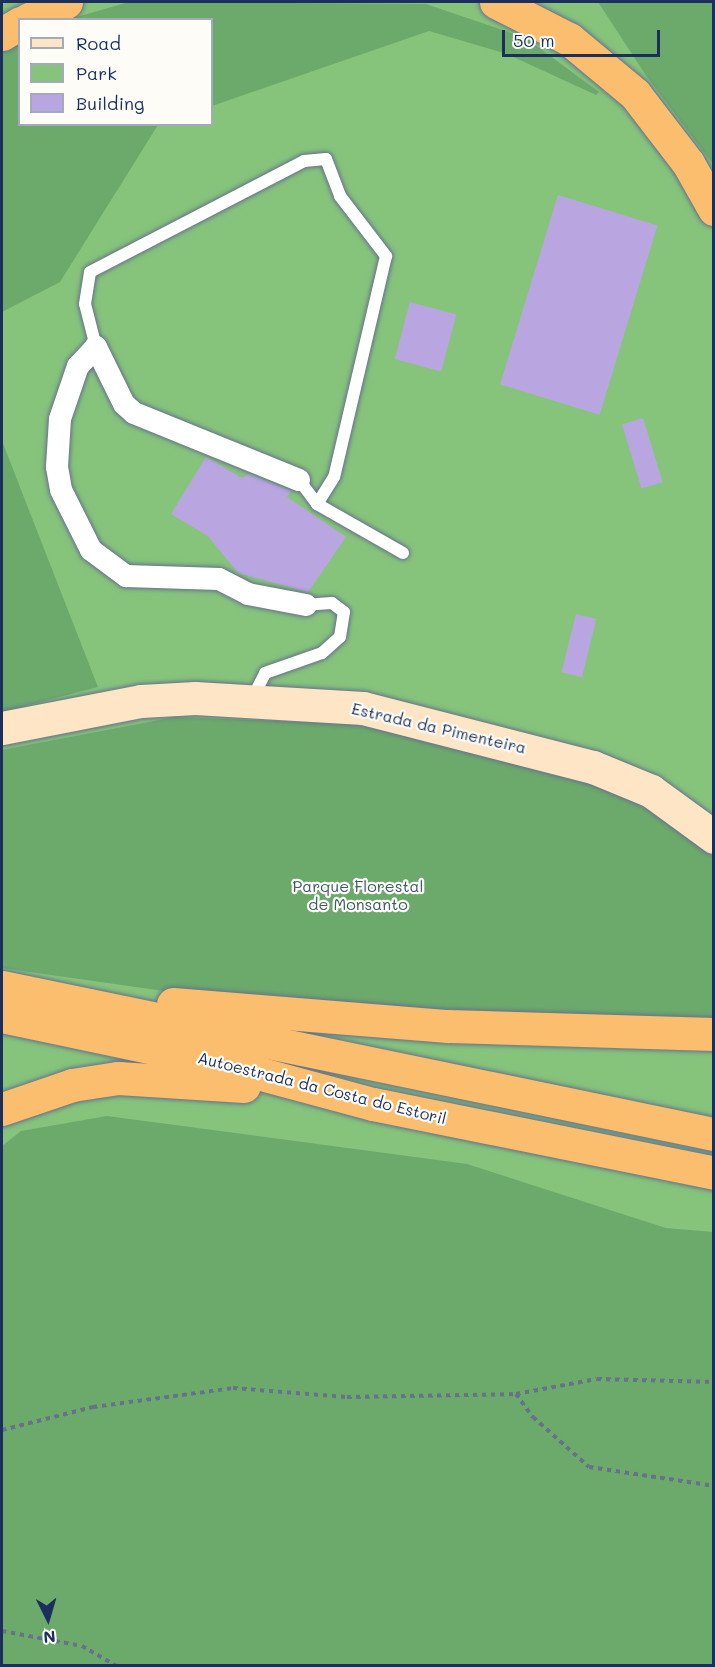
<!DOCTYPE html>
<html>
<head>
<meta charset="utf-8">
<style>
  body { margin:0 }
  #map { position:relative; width:715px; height:1667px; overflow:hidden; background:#f4efdc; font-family:Mali,sans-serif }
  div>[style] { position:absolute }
  .green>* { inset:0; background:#86c47c }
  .forest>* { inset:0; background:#6caa6c }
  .building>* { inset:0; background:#b9a6e1; transform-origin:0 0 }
  .path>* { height:4px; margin-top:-2px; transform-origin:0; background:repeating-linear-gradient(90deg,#67728a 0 4.5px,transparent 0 9px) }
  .roads { filter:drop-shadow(0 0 2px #67728a) drop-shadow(0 0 2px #67728a) }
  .service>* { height:12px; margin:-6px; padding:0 6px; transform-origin:6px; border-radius:6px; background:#fff }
  .minor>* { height:22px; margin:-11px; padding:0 11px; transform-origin:11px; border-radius:11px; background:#fff }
  .secondary>* { height:33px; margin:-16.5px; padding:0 16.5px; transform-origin:16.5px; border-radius:16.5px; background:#fde5c5 }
  .motorway>* { height:33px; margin:-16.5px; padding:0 16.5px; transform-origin:16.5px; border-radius:16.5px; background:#fbbe6e }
  span { translate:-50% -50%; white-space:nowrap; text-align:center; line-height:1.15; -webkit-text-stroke:4.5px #fdfcf7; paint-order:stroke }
  .street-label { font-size:16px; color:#1b2f5e }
  .park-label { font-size:16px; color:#3b5c67 }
  .frame { position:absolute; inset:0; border:3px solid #1b2f5e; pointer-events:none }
  .legend { position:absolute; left:18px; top:18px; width:195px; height:108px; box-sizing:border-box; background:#fdfcf7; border:2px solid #a3aaba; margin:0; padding:8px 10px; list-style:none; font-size:18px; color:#1b2f5e }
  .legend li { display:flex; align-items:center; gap:12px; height:30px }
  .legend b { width:30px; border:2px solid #a3aaba }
  .north { position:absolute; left:18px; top:1589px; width:60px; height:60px; -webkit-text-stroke:4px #fdfcf7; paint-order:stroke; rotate:175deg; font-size:16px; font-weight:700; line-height:24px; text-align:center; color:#1b2f5e }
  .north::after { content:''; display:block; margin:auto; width:21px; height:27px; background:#1b2f5e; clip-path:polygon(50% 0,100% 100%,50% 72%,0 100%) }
  .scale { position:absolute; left:502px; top:30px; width:158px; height:27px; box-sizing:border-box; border:3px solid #1b2f5e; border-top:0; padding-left:8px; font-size:18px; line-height:21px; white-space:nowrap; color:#1b2f5e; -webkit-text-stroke:4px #fdfcf7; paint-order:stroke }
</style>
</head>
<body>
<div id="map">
  <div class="green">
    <i style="clip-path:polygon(evenodd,2px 2px,713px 2px,713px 1665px,2px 1665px,2px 2px,20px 20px,212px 20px,212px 124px,20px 124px,20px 20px)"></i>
  </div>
  <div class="forest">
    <i style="clip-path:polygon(129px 2px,426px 4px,526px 38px,599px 92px,596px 95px,507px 54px,429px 31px,212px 106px,212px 20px,66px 20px)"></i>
    <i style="clip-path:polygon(598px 2px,713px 2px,713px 164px,647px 77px)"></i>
    <i style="clip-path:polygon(19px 42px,20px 124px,158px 125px,60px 282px,2px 312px,2px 52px)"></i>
    <i style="clip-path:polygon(2px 441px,98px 687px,2px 712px)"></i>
    <i style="clip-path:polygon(175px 717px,352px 724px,505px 759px,614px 791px,694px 836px,713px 857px,713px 1026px,234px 1001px,2px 968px,2px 750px)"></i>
    <i style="clip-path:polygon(107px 1116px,467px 1164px,666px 1228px,713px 1232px,713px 1665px,2px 1665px,2px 1146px,21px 1131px)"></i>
  </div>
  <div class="building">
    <i style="left:558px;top:195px;width:104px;height:198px;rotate:17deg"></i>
    <i style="left:410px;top:302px;width:48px;height:59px;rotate:15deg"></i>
    <i style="left:643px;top:418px;width:67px;height:22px;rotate:73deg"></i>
    <i style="clip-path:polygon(206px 457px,242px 478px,249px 474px,291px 491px,287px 497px,346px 537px,308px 592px,238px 573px,208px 536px,171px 514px)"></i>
    <i style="left:576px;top:614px;width:21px;height:60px;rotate:14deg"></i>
  </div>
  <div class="path">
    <i style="left:516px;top:1394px;width:29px;rotate:54deg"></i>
    <i style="left:533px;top:1417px;width:75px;rotate:41.8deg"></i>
    <i style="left:589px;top:1467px;width:126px;rotate:8.6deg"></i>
    <i style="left:2px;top:1430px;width:94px;rotate:-14.2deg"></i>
    <i style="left:93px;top:1407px;width:141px;rotate:-7.7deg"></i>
    <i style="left:233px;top:1388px;width:114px;rotate:4.5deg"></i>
    <i style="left:347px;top:1397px;width:169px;rotate:-1deg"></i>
    <i style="left:516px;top:1394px;width:82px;rotate:-10.5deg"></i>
    <i style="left:597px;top:1379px;width:117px;rotate:1.5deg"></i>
    <i style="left:2px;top:1631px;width:81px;rotate:10.6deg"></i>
    <i style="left:82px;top:1646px;width:39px;rotate:30deg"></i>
  </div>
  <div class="roads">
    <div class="service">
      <i style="left:96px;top:347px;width:44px;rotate:-104.3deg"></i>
      <i style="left:85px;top:304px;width:32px;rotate:-81deg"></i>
      <i style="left:90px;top:272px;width:241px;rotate:-27.4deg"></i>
      <i style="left:304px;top:161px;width:22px;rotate:-5deg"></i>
      <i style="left:326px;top:159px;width:40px;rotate:69deg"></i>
      <i style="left:340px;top:196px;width:76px;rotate:52.5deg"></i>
      <i style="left:386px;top:256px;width:227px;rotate:103.2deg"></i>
      <i style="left:334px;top:477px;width:32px;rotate:122deg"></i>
      <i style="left:299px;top:480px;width:30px;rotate:53deg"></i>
      <i style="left:317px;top:504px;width:99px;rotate:29.7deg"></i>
      <i style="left:253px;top:697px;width:27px;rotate:-63deg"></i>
      <i style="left:265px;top:673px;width:60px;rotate:-19.3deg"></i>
      <i style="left:322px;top:653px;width:24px;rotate:-42deg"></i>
      <i style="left:340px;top:637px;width:25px;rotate:-81deg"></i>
      <i style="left:344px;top:612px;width:15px;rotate:-143deg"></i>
      <i style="left:332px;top:603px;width:26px;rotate:176deg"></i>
    </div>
    <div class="minor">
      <i style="left:299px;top:480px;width:178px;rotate:-157.9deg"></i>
      <i style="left:134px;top:413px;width:13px;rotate:-138deg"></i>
      <i style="left:124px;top:404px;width:64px;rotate:-116.2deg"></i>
      <i style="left:96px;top:347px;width:26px;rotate:133deg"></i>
      <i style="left:78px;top:366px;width:56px;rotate:108.8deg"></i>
      <i style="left:60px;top:419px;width:48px;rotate:93.6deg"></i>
      <i style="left:57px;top:467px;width:23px;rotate:80deg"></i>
      <i style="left:61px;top:490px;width:67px;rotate:63.4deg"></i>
      <i style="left:91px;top:550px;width:44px;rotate:36.6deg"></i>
      <i style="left:126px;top:576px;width:93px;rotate:1.8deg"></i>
      <i style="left:219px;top:579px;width:33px;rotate:27deg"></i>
      <i style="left:248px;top:594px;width:59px;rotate:10.7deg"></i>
    </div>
    <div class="secondary">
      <i style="left:2px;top:728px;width:142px;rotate:-11deg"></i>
      <i style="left:141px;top:701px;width:54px;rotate:-3.2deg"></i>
      <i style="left:195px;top:698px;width:168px;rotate:3.4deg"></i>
      <i style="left:363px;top:708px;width:237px;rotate:14.4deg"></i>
      <i style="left:593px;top:767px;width:63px;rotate:22.5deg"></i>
      <i style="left:651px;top:791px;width:78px;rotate:36.1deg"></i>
    </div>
    <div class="motorway">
      <i style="left:496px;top:2px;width:82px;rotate:26.9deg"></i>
      <i style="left:569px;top:39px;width:86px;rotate:39.8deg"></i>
      <i style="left:635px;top:94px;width:87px;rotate:52.5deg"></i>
      <i style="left:688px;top:163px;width:53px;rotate:60.5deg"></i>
      <i style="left:27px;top:20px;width:43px;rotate:-24.8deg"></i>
      <i style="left:2px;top:34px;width:21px;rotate:-31deg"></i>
      <i style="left:2px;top:987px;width:727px;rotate:11.67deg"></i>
      <i style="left:173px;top:1004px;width:276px;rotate:4.6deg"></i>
      <i style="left:448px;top:1026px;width:266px;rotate:1.7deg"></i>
      <i style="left:2px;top:1016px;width:204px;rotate:11.9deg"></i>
      <i style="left:202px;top:1058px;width:177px;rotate:15.1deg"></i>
      <i style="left:373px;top:1104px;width:348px;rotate:11.4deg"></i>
      <i style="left:2px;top:1109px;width:74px;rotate:-18.9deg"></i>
      <i style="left:72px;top:1085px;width:47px;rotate:-8.7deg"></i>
      <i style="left:118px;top:1078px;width:126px;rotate:3.6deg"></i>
    </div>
  </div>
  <div class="street-label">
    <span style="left:439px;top:728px;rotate:13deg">Estrada da Pimenteira</span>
    <span style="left:322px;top:1088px;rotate:14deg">Autoestrada da Costa do Estoril</span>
  </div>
  <div class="park-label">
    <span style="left:358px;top:895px">Parque Florestal<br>de Monsanto</span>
  </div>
  <div class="frame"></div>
  <ul class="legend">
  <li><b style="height:8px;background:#fde5c5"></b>Road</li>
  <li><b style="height:16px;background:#86c47c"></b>Park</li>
  <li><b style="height:16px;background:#b9a6e1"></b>Building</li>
  </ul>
  <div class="north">N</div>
  <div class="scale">50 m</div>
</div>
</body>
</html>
